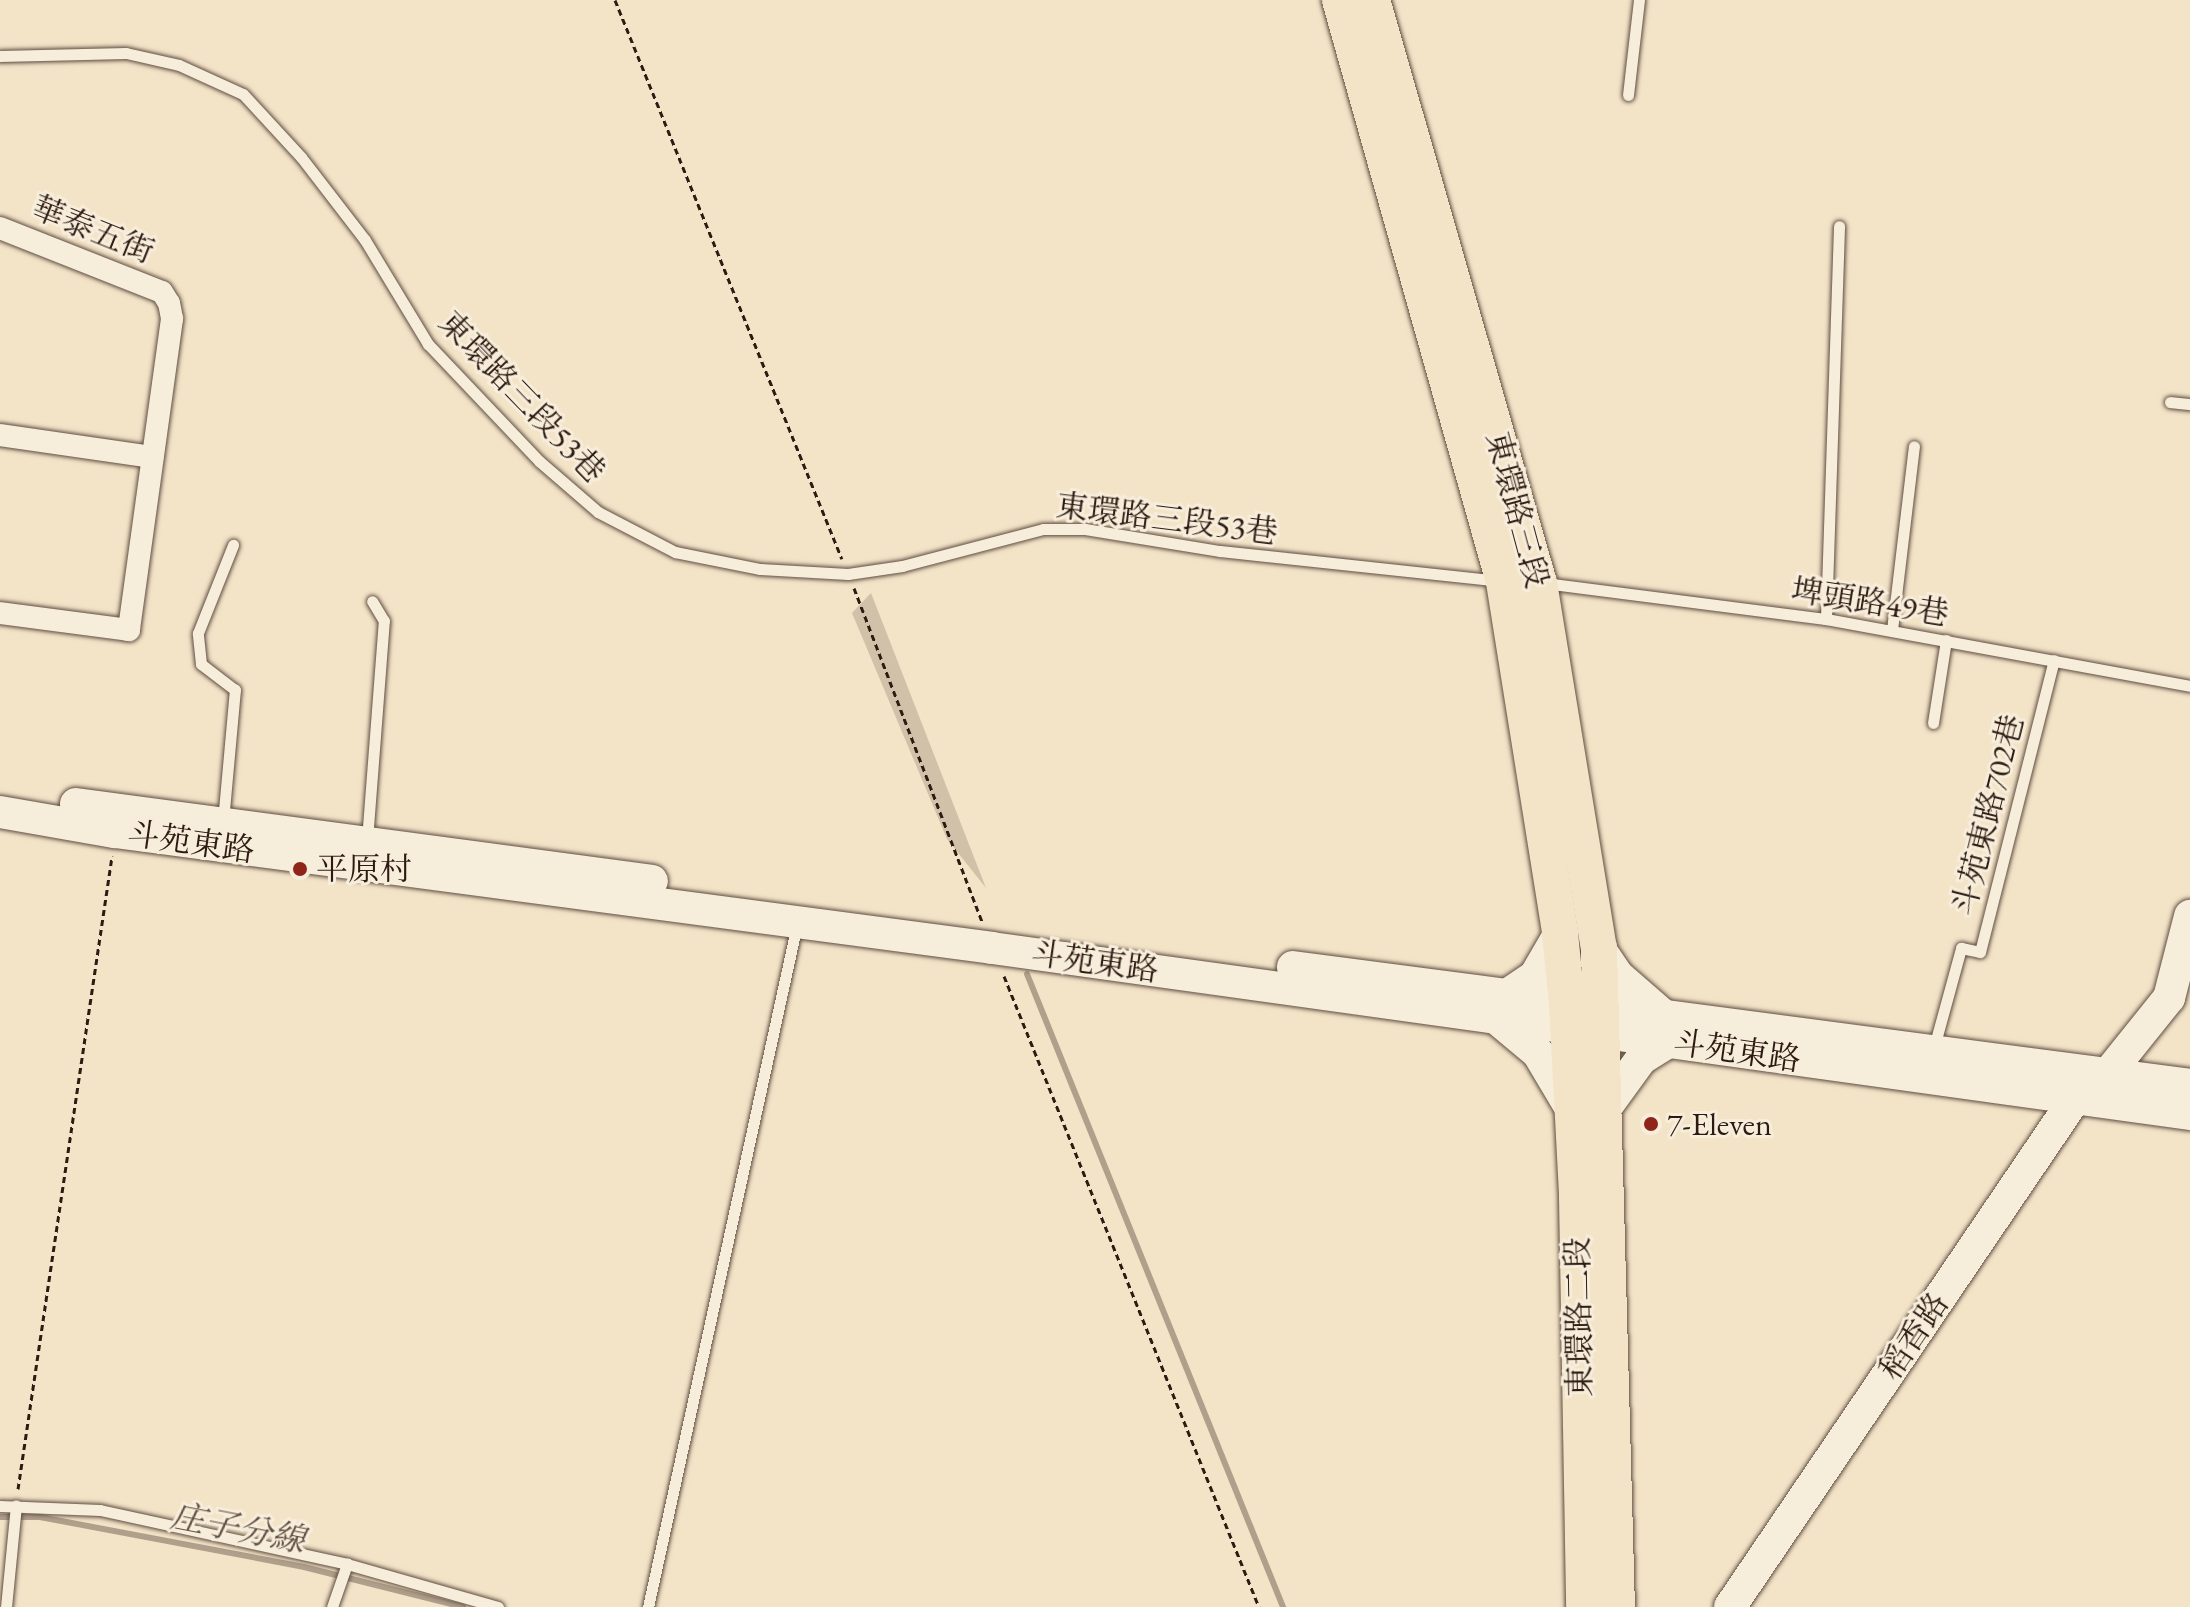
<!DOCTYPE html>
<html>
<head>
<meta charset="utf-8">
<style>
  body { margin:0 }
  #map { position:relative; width:2190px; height:1607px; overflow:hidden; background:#f3e3c7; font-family:"EB Garamond","Noto Serif TC",serif }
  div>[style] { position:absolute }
  .green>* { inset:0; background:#d1c1a8 }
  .stream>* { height:6px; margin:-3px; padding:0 3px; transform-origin:3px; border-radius:3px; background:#b09f8a }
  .path>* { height:3px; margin-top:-1.5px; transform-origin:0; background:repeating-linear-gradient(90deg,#2d1b13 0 6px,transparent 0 10px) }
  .roads { filter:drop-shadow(0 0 2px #5e4d40) drop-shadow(0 0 2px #5e4d40) }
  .lane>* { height:11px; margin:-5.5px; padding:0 5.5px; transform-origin:5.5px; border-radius:5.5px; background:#f7eddb }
  .street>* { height:22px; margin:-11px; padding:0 11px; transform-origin:11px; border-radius:11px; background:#f7eddb }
  .secondary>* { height:32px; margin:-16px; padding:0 16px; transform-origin:16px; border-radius:16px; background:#f7eddb }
  .primary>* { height:36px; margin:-18px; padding:0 18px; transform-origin:18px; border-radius:18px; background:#f3e3c7 }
  .dots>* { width:22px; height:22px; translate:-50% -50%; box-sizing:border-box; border:4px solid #f7eddb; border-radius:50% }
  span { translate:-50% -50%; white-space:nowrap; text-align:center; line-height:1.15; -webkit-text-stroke:6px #f7eddb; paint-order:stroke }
  .street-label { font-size:32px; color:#2d1b13 }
  .poi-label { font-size:32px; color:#2d1b13 }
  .left { translate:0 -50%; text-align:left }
  .water-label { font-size:34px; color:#615043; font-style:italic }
</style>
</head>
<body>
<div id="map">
  <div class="green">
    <i style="clip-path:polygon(871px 593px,986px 888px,947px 839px,852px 613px)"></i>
  </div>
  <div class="stream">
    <i style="left:1027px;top:974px;width:683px;rotate:67.98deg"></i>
    <i style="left:0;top:1517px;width:40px"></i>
    <i style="left:40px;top:1517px;width:269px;rotate:10.7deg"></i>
    <i style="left:304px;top:1567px;width:164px;rotate:14.1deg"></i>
  </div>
  <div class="path">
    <i style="left:615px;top:0;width:603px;rotate:67.9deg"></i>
    <i style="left:854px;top:588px;width:357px;rotate:69deg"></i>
    <i style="left:1004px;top:976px;width:681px;rotate:68deg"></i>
    <i style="left:18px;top:1489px;width:640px;rotate:-81.55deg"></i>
  </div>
  <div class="roads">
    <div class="lane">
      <i style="left:0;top:56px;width:126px;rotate:-1.4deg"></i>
      <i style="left:126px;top:53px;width:54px;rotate:12.8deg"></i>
      <i style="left:179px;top:65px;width:70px;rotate:24.4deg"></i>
      <i style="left:243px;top:94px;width:86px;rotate:47.4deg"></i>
      <i style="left:301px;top:157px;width:105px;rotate:52.4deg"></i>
      <i style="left:365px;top:240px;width:122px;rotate:58.8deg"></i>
      <i style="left:428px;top:344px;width:161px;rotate:46.5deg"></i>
      <i style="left:539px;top:461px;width:78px;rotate:40.8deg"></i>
      <i style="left:598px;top:512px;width:87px;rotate:27.5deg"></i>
      <i style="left:675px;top:552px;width:87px;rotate:11.3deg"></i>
      <i style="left:760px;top:569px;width:88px;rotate:3.3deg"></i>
      <i style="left:848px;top:574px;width:55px;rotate:-8.4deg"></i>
      <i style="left:902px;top:566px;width:146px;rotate:-14.7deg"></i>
      <i style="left:1043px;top:529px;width:42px"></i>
      <i style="left:1085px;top:529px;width:137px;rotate:9.3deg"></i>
      <i style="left:1220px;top:551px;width:281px;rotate:6.1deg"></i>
      <i style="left:1628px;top:95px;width:96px;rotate:-83.4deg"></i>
      <i style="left:2170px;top:402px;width:20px;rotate:6deg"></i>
      <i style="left:1544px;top:583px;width:284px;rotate:7.3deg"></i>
      <i style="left:1826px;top:619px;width:370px;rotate:10.4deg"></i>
      <i style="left:1826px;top:619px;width:393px;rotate:-88.1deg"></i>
      <i style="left:1892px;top:630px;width:185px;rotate:-83.2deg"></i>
      <i style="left:1933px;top:723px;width:84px;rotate:-81.1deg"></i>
      <i style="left:223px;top:821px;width:132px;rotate:-84.8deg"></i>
      <i style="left:235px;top:690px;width:43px;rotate:-142.6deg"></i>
      <i style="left:201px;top:664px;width:31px;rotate:-96deg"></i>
      <i style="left:198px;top:633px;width:95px;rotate:-68.3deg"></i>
      <i style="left:367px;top:840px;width:220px;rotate:-85.6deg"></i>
      <i style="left:384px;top:621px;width:23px;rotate:-121deg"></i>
      <i style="left:1934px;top:1047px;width:103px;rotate:-74.7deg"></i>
      <i style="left:1961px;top:948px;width:19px;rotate:12deg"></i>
      <i style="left:1980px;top:952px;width:301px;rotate:-75.8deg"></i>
      <i style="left:0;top:1506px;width:100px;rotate:2.3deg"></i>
      <i style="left:100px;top:1510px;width:253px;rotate:12.3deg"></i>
      <i style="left:347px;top:1564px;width:157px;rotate:15.9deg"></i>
      <i style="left:6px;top:1607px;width:102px;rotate:-84.4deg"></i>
      <i style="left:332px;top:1607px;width:46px;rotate:-70.8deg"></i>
      <i style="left:648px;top:1607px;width:699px;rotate:-77.69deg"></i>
    </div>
    <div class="street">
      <i style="left:0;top:228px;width:174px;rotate:21.6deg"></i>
      <i style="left:162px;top:292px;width:13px;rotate:58deg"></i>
      <i style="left:169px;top:303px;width:16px;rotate:79deg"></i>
      <i style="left:172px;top:319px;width:314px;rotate:97.9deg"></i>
      <i style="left:129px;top:630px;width:130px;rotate:-172.5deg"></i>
      <i style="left:0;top:435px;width:154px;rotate:8.2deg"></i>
    </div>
    <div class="secondary">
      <i style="left:76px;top:804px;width:581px;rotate:7.61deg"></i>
      <i style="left:0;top:812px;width:117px;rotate:9.9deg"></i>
      <i style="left:115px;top:832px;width:885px;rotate:7.53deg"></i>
      <i style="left:992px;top:948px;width:1209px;rotate:7.89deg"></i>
      <i style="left:1599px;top:948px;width:32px;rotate:56deg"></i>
      <i style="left:1617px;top:975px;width:61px;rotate:41deg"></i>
      <i style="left:1293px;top:967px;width:905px;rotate:7.49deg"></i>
      <i style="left:1507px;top:995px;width:34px;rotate:-34deg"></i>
      <i style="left:1535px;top:976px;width:50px;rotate:-59.8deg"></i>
      <i style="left:1496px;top:1018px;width:55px;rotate:39.8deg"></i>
      <i style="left:1538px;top:1053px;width:69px;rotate:59.3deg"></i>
      <i style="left:1604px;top:1110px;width:63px;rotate:-54deg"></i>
      <i style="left:1641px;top:1059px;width:34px;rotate:-32deg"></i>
      <i style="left:1730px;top:1607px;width:613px;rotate:-55.84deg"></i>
      <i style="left:2074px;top:1100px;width:41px;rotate:-37.1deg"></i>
      <i style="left:2107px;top:1075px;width:99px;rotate:-51.2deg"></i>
      <i style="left:2169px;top:998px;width:85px;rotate:-75.6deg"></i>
    </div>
    <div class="primary">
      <i style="left:1340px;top:0;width:605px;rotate:74.26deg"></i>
      <i style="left:1504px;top:582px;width:355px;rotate:80.9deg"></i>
      <i style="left:1560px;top:933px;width:70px;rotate:84.3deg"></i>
      <i style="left:1567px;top:1003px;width:194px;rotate:87deg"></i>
      <i style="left:1577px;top:1197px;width:410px;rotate:89deg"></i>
      <i style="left:1372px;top:0;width:606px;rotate:74.02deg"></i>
      <i style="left:1539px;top:583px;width:370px;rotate:80.7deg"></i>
      <i style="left:1599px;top:948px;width:659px;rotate:88.44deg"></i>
    </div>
  </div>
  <div class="dots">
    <i style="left:300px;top:869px;background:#8f2418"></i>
    <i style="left:1651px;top:1124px;background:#8f2418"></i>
  </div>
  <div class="street-label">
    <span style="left:93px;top:230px;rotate:22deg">華泰五街</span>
    <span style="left:522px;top:397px;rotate:46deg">東環路三段53巷</span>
    <span style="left:1517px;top:510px;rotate:75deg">東環路三段</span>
    <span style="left:1167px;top:519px;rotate:7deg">東環路三段53巷</span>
    <span style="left:1870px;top:602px;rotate:9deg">埤頭路49巷</span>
    <span style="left:1988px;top:815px;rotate:-76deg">斗苑東路702巷</span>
    <span style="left:191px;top:842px;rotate:8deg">斗苑東路</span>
    <span style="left:1095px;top:962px;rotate:8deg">斗苑東路</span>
    <span style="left:1737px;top:1051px;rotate:8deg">斗苑東路</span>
    <span style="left:1579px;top:1317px;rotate:-91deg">東環路二段</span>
    <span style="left:1914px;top:1336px;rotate:-56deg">稻香路</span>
  </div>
  <div class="poi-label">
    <span class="left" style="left:316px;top:869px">平原村</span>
    <span class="left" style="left:1667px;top:1124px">7-Eleven</span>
  </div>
  <div class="water-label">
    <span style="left:238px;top:1528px;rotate:11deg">庄子分線</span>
  </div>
</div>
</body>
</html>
